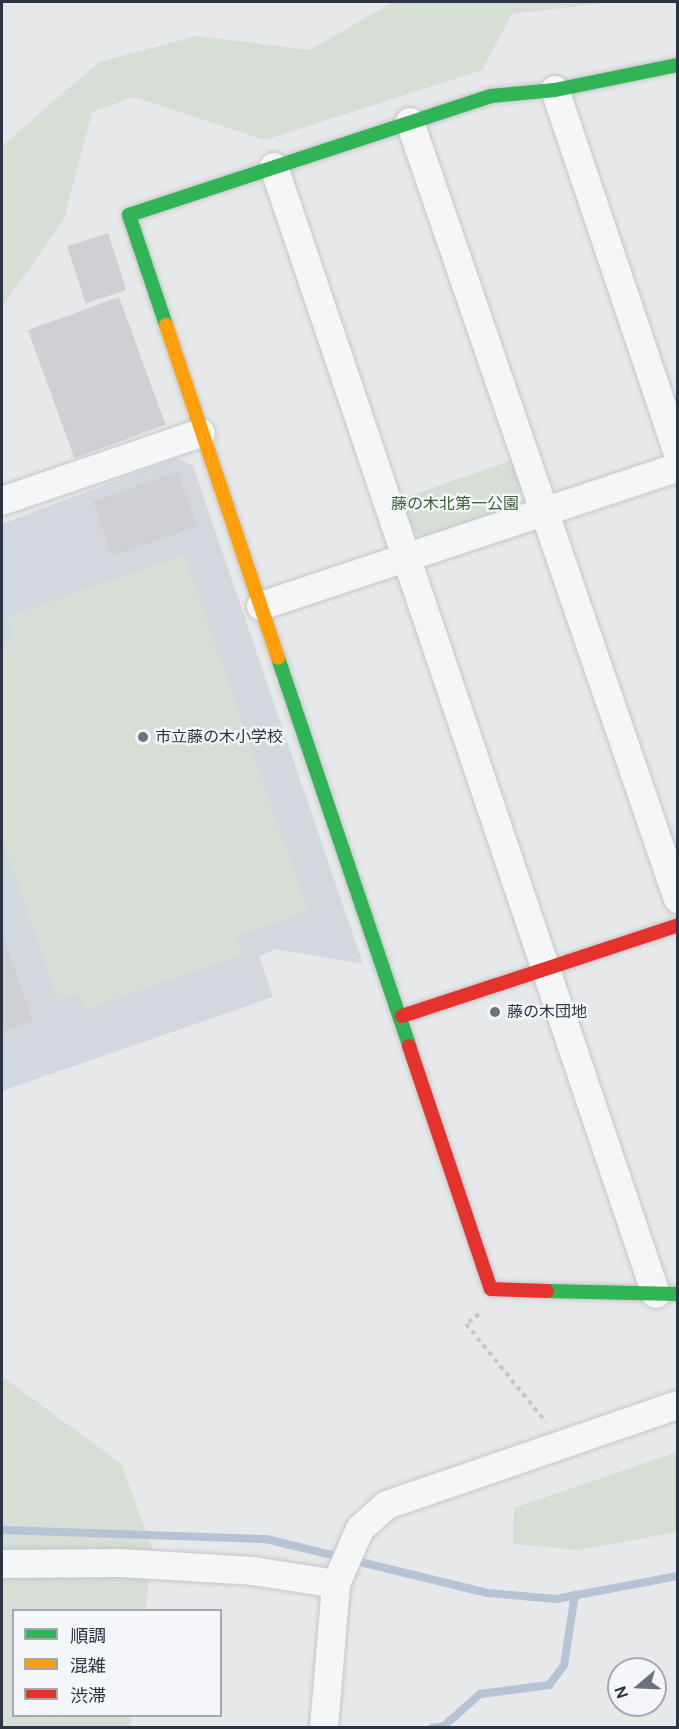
<!DOCTYPE html>
<html>
<head>
<meta charset="utf-8">
<style>
  body { margin:0 }
  #map { position:relative; width:679px; height:1729px; overflow:hidden; background:#e6e8ea; font-family:"DM Sans","Noto Sans JP",sans-serif }
  div>[style] { position:absolute }
  .built>* { inset:0; background:#d4d7dd }
  .green>* { inset:0; background:#d6ded6 }
  .stream>* { height:8px; margin:-4px; padding:0 4px; transform-origin:4px; border-radius:4px; background:#b4c4d5 }
  .building>* { inset:0; background:#ced0d3; transform-origin:0 0 }
  .path>* { height:4px; margin-top:-2px; transform-origin:0; background:repeating-linear-gradient(90deg,#c5c6ca 0 4.5px,transparent 0 9px) }
  .roads { filter:drop-shadow(0 0 2px #c4c6c8) drop-shadow(0 0 2px #c4c6c8) }
  .street>* { height:28px; margin:-14px; padding:0 14px; transform-origin:14px; border-radius:14px; background:#f5f6f7 }
  .fast>* { height:14px; margin:-7px; padding:0 7px; transform-origin:7px; border-radius:7px; background:#30b455 }
  .slow>* { height:14px; margin:-7px; padding:0 7px; transform-origin:7px; border-radius:7px; background:#ff9f0a }
  .jam>* { height:14px; margin:-7px; padding:0 7px; transform-origin:7px; border-radius:7px; background:#e5322d }
  .dots>* { width:16px; height:16px; translate:-50% -50%; box-sizing:border-box; border:3px solid #f4f6f9; border-radius:50% }
  span { translate:-50% -50%; white-space:nowrap; text-align:center; line-height:1.15; -webkit-text-stroke:4.5px #f4f6f9; paint-order:stroke }
  .park-label { font-size:16px; color:#3f6138 }
  .poi-label { font-size:16px; color:#2b3445 }
  .left { translate:0 -50%; text-align:left }
  .frame { position:absolute; inset:0; border:3px solid #2b3445; pointer-events:none }
  .legend { position:absolute; left:12px; top:1609px; width:210px; height:108px; box-sizing:border-box; background:#f4f6f9; border:2px solid #a4a8b1; margin:0; padding:8px 10px; list-style:none; font-size:18px; color:#2b3445 }
  .legend li { display:flex; align-items:center; gap:12px; height:30px }
  .legend b { width:30px; border:2px solid #a4a8b1 }
  .north { position:absolute; left:607px; top:1657px; width:60px; height:60px; box-sizing:border-box; background:#f4f6f9; border:2px solid #a4a8b1; border-radius:50%; rotate:251deg; font-size:16px; font-weight:700; line-height:24px; text-align:center; color:#2b3445 }
  .north::after { content:''; display:block; margin:auto; width:21px; height:27px; background:#6c737f; clip-path:polygon(50% 0,100% 100%,50% 72%,0 100%) }
</style>
</head>
<body>
<div id="map">
  <div class="built">
    <i style="clip-path:polygon(176px 458px,193px 466px,363px 964px,276px 949px,259px 956px,273px 997px,2px 1091px,2px 524px)"></i>
  </div>
  <div class="green">
    <i style="clip-path:polygon(393px 2px,611px 2px,512px 14px,482px 70px,265px 140px,134px 97px,92px 112px,64px 219px,2px 307px,2px 146px,99px 62px,197px 36px,310px 50px)"></i>
    <i style="clip-path:polygon(513px 460px,523px 487px,512px 508px,426px 538px,408px 529px,398px 500px)"></i>
    <i style="clip-path:polygon(184px 555px,308px 911px,236px 936px,242px 955px,84px 1010px,78px 993px,58px 1000px,2px 839px,2px 643px,14px 638px,7px 617px)"></i>
    <i style="clip-path:polygon(2px 1376px,121px 1464px,153px 1550px,145px 1610px,14px 1610px,14px 1716px,131px 1716px,130px 1727px,2px 1727px)"></i>
    <i style="clip-path:polygon(677px 1452px,677px 1532px,579px 1550px,513px 1544px,514px 1508px)"></i>
  </div>
  <div class="stream">
    <i style="left:2px;top:1530px;width:264px;rotate:2deg"></i>
    <i style="left:266px;top:1539px;width:228px;rotate:13.7deg"></i>
    <i style="left:488px;top:1593px;width:68px;rotate:5deg"></i>
    <i style="left:556px;top:1599px;width:124px;rotate:-10.7deg"></i>
    <i style="left:432px;top:1728px;width:12px;rotate:-9deg"></i>
    <i style="left:444px;top:1726px;width:48px;rotate:-41.6deg"></i>
    <i style="left:480px;top:1694px;width:70px;rotate:-7.4deg"></i>
    <i style="left:549px;top:1685px;width:25px;rotate:-53deg"></i>
    <i style="left:564px;top:1665px;width:71px;rotate:-81.1deg"></i>
  </div>
  <div class="building">
    <i style="left:108px;top:233px;width:60px;height:43px;rotate:72deg"></i>
    <i style="left:119px;top:297px;width:136px;height:97px;rotate:70deg"></i>
    <i style="left:178px;top:472px;width:58px;height:90px;rotate:71deg"></i>
    <i style="clip-path:polygon(2px 933px,33px 1021px,2px 1032px)"></i>
  </div>
  <div class="path">
    <i style="left:479px;top:1314px;width:16px;rotate:142deg"></i>
    <i style="left:466px;top:1324px;width:127px;rotate:50.8deg"></i>
  </div>
  <div class="roads">
    <div class="street">
      <i style="left:555px;top:90px;width:384px;rotate:71.3deg"></i>
      <i style="left:410px;top:122px;width:822px;rotate:70.97deg"></i>
      <i style="left:274px;top:167px;width:1190px;rotate:71.28deg"></i>
      <i style="left:2px;top:501px;width:210px;rotate:-18.9deg"></i>
      <i style="left:261px;top:606px;width:440px;rotate:-18.4deg"></i>
      <i style="left:2px;top:1564px;width:118px;rotate:-0.5deg"></i>
      <i style="left:120px;top:1563px;width:133px;rotate:3.4deg"></i>
      <i style="left:253px;top:1571px;width:84px;rotate:8.9deg"></i>
      <i style="left:324px;top:1728px;width:144px;rotate:-85.2deg"></i>
      <i style="left:336px;top:1584px;width:60px;rotate:-66.4deg"></i>
      <i style="left:360px;top:1529px;width:36px;rotate:-42deg"></i>
      <i style="left:387px;top:1505px;width:308px;rotate:-19deg"></i>
    </div>
    <div class="fast">
      <i style="left:166px;top:325px;width:116px;rotate:-108.6deg"></i>
      <i style="left:129px;top:215px;width:381px;rotate:-18.2deg"></i>
      <i style="left:491px;top:96px;width:64px;rotate:-5.4deg"></i>
      <i style="left:555px;top:90px;width:126px;rotate:-11.5deg"></i>
      <i style="left:278px;top:658px;width:410px;rotate:71.3deg"></i>
      <i style="left:547px;top:1291px;width:131px;rotate:1.3deg"></i>
    </div>
    <div class="slow">
      <i style="left:166px;top:325px;width:351px;rotate:71.4deg"></i>
    </div>
    <div class="jam">
      <i style="left:402px;top:1016px;width:291px;rotate:-18.2deg"></i>
      <i style="left:409px;top:1046px;width:256px;rotate:71.4deg"></i>
      <i style="left:491px;top:1289px;width:56px;rotate:2deg"></i>
    </div>
  </div>
  <div class="dots">
    <i style="left:143px;top:737px;background:#6c737f"></i>
    <i style="left:495px;top:1012px;background:#6c737f"></i>
  </div>
  <div class="park-label">
    <span style="left:455px;top:504px">藤の木北第一公園</span>
  </div>
  <div class="poi-label">
    <span class="left" style="left:155px;top:737px">市立藤の木小学校</span>
    <span class="left" style="left:507px;top:1012px">藤の木団地</span>
  </div>
  <div class="frame"></div>
  <ul class="legend">
  <li><b style="height:8px;background:#30b455"></b>順調</li>
  <li><b style="height:8px;background:#ff9f0a"></b>混雑</li>
  <li><b style="height:8px;background:#e5322d"></b>渋滞</li>
  </ul>
  <div class="north">N</div>
</div>
</body>
</html>
